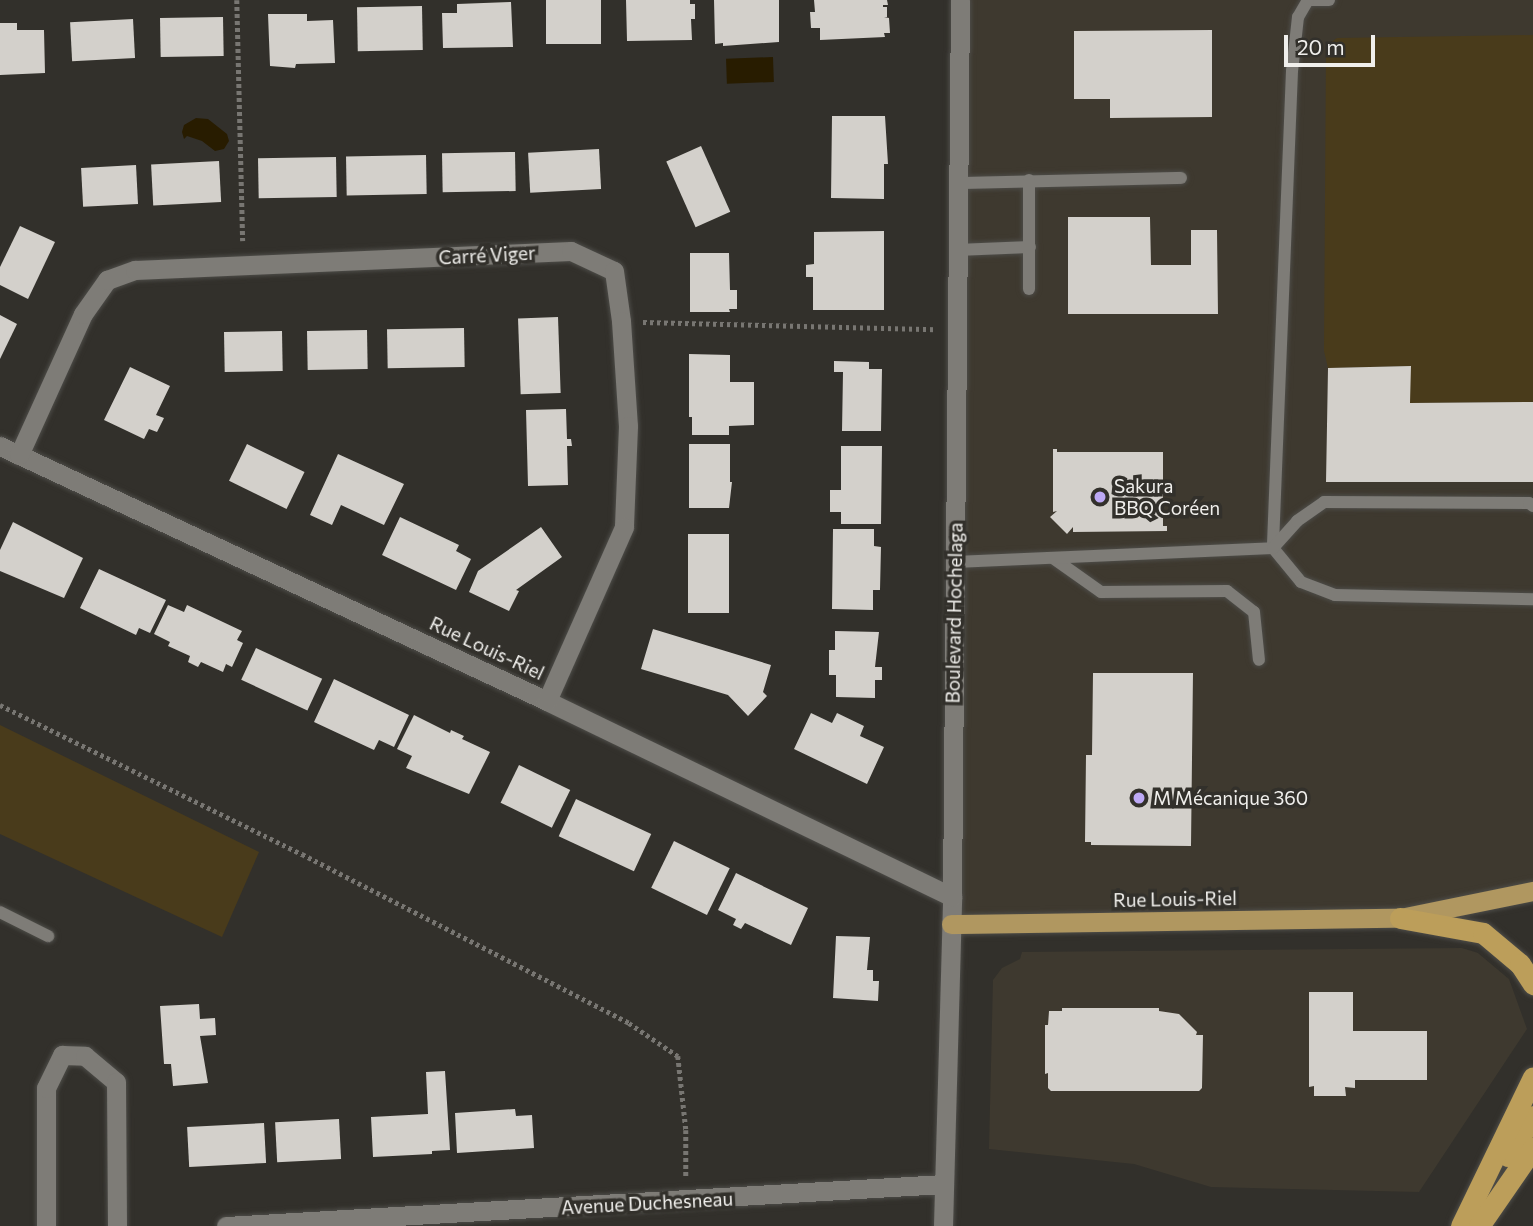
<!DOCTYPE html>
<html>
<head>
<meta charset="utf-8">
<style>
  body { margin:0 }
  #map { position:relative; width:1533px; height:1226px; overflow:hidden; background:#32302b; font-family:Commissioner,sans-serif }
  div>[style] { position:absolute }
  .built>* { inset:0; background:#3e392f }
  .green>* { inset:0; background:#493b1b }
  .water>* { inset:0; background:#281c00; transform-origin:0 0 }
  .building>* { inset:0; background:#d3d0cb; transform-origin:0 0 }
  .path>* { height:4.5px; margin-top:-2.25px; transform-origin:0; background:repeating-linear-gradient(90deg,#787672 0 3.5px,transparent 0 7px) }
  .roads { filter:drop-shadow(0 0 2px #4d4c48) drop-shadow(0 0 2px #4d4c48) }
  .service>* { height:12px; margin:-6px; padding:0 6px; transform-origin:6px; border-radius:6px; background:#7e7c77 }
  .minor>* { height:19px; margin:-9.5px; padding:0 9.5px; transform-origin:9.5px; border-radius:9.5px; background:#7e7c77 }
  .tertiary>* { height:19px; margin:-9.5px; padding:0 9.5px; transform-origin:9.5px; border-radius:9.5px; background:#7e7c77 }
  .secondary>* { height:19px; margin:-9.5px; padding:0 9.5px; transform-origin:9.5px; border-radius:9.5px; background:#7e7c77 }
  .trunk>* { height:19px; margin:-9.5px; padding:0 9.5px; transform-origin:9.5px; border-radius:9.5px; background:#b09760 }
  .motorway>* { height:21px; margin:-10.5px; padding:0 10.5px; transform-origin:10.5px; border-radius:10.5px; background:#bc9e5a }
  .dots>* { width:19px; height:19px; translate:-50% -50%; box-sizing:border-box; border:4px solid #32302b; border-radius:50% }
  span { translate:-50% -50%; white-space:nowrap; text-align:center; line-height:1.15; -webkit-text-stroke:7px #32302b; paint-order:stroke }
  .street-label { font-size:19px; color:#f0efec }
  .poi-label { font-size:19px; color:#f0efec }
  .left { translate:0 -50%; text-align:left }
  .scale { position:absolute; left:1284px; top:35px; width:91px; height:32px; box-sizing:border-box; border:4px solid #f0efec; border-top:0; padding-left:9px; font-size:21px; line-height:24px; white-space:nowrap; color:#f0efec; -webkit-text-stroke:5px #32302b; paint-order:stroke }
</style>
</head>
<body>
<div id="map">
  <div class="built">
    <i style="clip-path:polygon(960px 0,1533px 0,1533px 891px,1400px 918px,951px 924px)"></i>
    <i style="clip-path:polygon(1462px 948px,1478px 953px,1509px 979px,1527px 1029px,1419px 1192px,1211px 1187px,1134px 1164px,989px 1149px,993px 980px,1002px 968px,1020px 959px,1022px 952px)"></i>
  </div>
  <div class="green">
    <i style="clip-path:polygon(1533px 35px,1533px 402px,1410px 403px,1410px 366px,1328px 368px,1324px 351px,1326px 46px,1337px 38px)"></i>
    <i style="clip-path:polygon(0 725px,259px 852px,222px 937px,0 834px)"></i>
  </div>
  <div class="water">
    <i style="left:773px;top:57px;width:25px;height:47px;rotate:88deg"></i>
    <i style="clip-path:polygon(196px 118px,208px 119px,227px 134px,229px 141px,224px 149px,215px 151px,202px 141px,187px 136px,184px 139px,182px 132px,184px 125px)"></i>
  </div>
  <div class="building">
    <i style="left:546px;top:0;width:55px;height:44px"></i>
    <i style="clip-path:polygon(626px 0,690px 0,690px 4px,695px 4px,695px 19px,691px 19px,692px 40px,627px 41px)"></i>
    <i style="clip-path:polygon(714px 0,779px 0,779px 42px,723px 46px,723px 43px,715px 44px)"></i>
    <i style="clip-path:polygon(814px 0,887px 0,888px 5px,883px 5px,883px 7px,887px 7px,887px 17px,884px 17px,889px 18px,890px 33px,884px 33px,885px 37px,820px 40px,820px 28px,811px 28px,810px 12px,815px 12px)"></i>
    <i style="clip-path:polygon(511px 2px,513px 47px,443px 48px,442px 13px,457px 13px,457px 4px)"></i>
    <i style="left:422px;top:6px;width:44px;height:65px;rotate:89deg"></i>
    <i style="clip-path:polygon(268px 14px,307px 14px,307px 21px,333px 20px,335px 63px,296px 64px,295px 68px,270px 66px)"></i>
    <i style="left:223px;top:17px;width:39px;height:63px;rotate:89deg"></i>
    <i style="left:133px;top:19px;width:39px;height:63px;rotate:87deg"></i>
    <i style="clip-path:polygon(0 23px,17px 23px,17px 30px,44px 30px,45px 73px,0 75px)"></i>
    <i style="clip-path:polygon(1212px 30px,1212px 117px,1110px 118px,1110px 99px,1074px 99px,1074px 31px)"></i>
    <i style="clip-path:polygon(832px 116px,885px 116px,888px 164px,884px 164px,884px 199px,831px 198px)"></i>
    <i style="left:701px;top:146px;width:72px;height:38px;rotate:66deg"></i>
    <i style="left:599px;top:149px;width:40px;height:71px;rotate:87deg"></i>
    <i style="left:515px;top:152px;width:39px;height:73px;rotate:89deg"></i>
    <i style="left:426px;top:155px;width:39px;height:80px;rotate:89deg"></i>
    <i style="left:336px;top:157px;width:40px;height:78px;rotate:89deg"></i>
    <i style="left:219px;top:161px;width:41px;height:68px;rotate:87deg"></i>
    <i style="left:136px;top:165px;width:39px;height:55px;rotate:87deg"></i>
    <i style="clip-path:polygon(1068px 217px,1150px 217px,1151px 265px,1191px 265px,1191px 230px,1217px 230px,1218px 314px,1068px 314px)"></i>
    <i style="clip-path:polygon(20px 226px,55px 242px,28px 299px,0 285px,0 267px)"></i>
    <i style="clip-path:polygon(884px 231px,884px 310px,813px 310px,813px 277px,806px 277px,806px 265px,814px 264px,814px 232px)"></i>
    <i style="clip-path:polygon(690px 253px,729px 253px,730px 290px,737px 290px,737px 309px,729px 309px,730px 312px,690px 312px)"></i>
    <i style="clip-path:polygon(0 315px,17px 324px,0 359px)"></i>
    <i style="left:558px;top:317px;width:76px;height:40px;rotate:88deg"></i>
    <i style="left:464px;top:328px;width:39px;height:77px;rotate:89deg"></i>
    <i style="left:367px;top:330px;width:39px;height:60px;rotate:89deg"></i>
    <i style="left:282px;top:331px;width:40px;height:58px;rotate:89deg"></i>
    <i style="clip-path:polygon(689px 354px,730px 355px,730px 382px,754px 382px,754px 425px,729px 426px,729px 435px,692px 435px,692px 417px,689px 417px)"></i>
    <i style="clip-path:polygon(834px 361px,869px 362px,869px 369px,882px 369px,881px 431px,842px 431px,843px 372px,834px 372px)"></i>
    <i style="clip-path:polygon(1411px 366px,1410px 403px,1533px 402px,1533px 482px,1326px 482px,1328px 368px)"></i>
    <i style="clip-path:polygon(130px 367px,170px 386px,156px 415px,164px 418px,157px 432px,149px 429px,144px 439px,104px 420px)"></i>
    <i style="clip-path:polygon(566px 409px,567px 439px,571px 439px,572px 446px,567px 446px,568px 485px,528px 486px,526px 410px)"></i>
    <i style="left:247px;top:444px;width:64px;height:41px;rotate:26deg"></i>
    <i style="clip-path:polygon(689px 444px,730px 444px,730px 482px,732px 482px,729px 508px,689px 508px)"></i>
    <i style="clip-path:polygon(841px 446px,882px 446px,881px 524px,841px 524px,841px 512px,830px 512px,830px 490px,841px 490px)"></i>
    <i style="clip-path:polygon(1053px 449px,1057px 449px,1057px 452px,1163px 452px,1163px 484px,1174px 484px,1175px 495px,1163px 495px,1163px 526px,1167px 526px,1167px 531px,1073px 532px,1073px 527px,1067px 534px,1050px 517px,1057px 511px,1053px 512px)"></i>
    <i style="clip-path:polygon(338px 454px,404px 484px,384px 525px,341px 505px,332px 525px,310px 515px)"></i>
    <i style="clip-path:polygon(400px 517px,459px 545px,456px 551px,471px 559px,456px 590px,382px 555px)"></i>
    <i style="clip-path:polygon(13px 522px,83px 558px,64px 598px,0 571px,0 550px)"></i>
    <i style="clip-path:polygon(541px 527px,562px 557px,516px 590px,519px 591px,509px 611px,469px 592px,478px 571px)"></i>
    <i style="clip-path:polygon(833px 529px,874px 529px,874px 546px,881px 547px,880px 590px,873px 590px,873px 610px,832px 609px)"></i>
    <i style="left:688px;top:534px;width:41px;height:79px"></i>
    <i style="clip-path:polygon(99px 569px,166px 600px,150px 633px,139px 628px,136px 635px,80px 608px)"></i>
    <i style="clip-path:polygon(168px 605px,184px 612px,187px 605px,242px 631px,237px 640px,243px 643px,232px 667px,226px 664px,223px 672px,201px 662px,198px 667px,188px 662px,190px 656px,168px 646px,170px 642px,154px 634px)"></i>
    <i style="clip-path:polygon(653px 629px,771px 665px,763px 692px,767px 696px,748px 716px,728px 695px,641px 669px)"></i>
    <i style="clip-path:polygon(835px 631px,879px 632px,875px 667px,882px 667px,882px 680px,875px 680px,875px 698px,836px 697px,836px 675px,829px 675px,829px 650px,835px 650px)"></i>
    <i style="left:256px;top:648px;width:73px;height:35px;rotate:25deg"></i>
    <i style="clip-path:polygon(1093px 673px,1193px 673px,1191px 846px,1091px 845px,1091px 842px,1085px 842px,1086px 755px,1092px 755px)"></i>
    <i style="clip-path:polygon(334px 679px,409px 715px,394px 747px,379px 740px,374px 750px,314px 722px)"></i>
    <i style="clip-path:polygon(811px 713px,832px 723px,837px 713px,864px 726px,860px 736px,884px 747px,867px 784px,794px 749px)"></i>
    <i style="clip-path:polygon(414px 715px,450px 733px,451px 730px,464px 736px,462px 739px,490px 752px,469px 794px,406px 768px,412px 756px,397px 749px)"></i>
    <i style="left:519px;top:765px;width:57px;height:42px;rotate:26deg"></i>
    <i style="left:576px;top:799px;width:83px;height:41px;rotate:25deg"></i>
    <i style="left:674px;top:841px;width:62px;height:52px;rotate:26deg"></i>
    <i style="clip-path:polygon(736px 873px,808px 908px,791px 945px,745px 923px,741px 929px,733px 925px,736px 919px,718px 910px)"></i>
    <i style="clip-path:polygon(836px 936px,870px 937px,867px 970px,873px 970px,873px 981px,879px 981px,878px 1001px,833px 998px)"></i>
    <i style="clip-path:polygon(1309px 992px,1353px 992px,1353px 1031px,1427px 1031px,1427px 1080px,1355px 1080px,1355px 1088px,1345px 1087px,1346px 1096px,1314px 1096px,1314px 1086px,1309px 1087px)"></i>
    <i style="clip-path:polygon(199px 1004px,200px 1019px,215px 1018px,216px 1035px,200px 1036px,208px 1083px,173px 1086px,171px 1064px,164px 1064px,160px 1006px)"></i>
    <i style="clip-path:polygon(1062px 1008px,1159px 1008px,1159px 1011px,1179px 1014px,1197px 1032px,1196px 1035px,1203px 1035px,1202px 1088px,1199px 1091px,1051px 1091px,1048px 1088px,1048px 1073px,1045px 1074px,1045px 1025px,1048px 1025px,1049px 1011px,1062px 1011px)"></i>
    <i style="clip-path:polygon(445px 1071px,450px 1150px,432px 1151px,432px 1154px,373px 1157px,371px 1117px,428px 1114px,426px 1072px)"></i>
    <i style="clip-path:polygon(515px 1109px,516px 1116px,532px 1115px,534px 1148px,457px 1153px,455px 1113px)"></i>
    <i style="left:339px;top:1119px;width:40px;height:64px;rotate:87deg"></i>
    <i style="left:264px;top:1123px;width:40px;height:77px;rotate:87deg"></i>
  </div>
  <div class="path">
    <i style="left:237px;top:0;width:241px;rotate:88.6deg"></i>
    <i style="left:643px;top:322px;width:292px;rotate:1.4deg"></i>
    <i style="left:0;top:705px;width:337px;rotate:26.3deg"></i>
    <i style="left:302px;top:854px;width:368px;rotate:27.3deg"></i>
    <i style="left:629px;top:1023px;width:59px;rotate:34deg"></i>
    <i style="left:678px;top:1056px;width:74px;rotate:83.8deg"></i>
    <i style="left:686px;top:1130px;width:46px;rotate:90deg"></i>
  </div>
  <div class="roads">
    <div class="service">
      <i style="left:1329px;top:0;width:21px;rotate:180deg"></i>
      <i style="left:1308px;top:0;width:20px;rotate:120deg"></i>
      <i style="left:1298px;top:17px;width:54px;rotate:96.3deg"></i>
      <i style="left:1292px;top:71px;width:477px;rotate:92.3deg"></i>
      <i style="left:1273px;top:548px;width:44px;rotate:50.5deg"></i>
      <i style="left:1301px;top:582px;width:36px;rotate:21deg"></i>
      <i style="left:1335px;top:595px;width:198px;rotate:1.2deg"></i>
      <i style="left:958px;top:183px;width:223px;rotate:-1.3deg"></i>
      <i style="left:957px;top:250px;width:73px;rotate:-2.4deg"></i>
      <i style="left:1029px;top:289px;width:109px;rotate:-90deg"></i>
      <i style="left:1053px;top:558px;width:59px;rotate:35.3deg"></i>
      <i style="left:1101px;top:592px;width:126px;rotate:-0.5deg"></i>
      <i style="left:1227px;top:591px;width:34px;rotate:38deg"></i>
      <i style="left:1254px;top:612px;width:48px;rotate:84.1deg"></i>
      <i style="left:955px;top:562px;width:318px;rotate:-2.5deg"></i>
      <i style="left:1273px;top:548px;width:36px;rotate:-48deg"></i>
      <i style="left:1297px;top:521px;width:33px;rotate:-35deg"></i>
      <i style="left:1324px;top:502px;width:205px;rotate:0.3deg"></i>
      <i style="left:1529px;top:503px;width:5px;rotate:37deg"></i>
      <i style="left:0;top:912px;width:54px;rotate:26.6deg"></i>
    </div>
    <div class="minor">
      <i style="left:0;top:446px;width:604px;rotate:24.99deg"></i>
      <i style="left:547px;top:701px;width:450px;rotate:25.8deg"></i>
      <i style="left:19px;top:455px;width:155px;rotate:-65.6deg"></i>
      <i style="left:83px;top:314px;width:42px;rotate:-54.8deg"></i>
      <i style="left:107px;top:280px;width:30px;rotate:-20deg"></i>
      <i style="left:135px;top:270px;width:436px;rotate:-2.5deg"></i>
      <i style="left:571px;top:251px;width:47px;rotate:24.9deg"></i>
      <i style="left:614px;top:271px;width:50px;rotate:82deg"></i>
      <i style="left:621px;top:321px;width:105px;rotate:86.2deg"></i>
      <i style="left:628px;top:426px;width:101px;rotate:92.3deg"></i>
      <i style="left:624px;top:527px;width:190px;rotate:113.9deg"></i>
      <i style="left:46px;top:1226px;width:138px;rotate:-90deg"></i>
      <i style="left:46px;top:1088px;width:37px;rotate:-64deg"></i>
      <i style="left:62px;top:1055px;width:23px;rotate:2deg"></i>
      <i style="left:85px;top:1056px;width:40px;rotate:40deg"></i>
      <i style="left:116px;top:1082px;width:144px;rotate:89.6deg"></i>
    </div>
    <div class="tertiary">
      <i style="left:226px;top:1226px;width:718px;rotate:-3.35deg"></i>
    </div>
    <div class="secondary">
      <i style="left:943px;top:1226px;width:329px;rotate:-88.4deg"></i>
      <i style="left:952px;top:897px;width:897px;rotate:-89.49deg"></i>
    </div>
    <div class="trunk">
      <i style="left:951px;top:924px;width:449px;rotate:-0.8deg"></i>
      <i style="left:1400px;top:918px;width:136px;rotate:-11.5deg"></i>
    </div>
    <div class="motorway">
      <i style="left:1400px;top:918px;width:84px;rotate:10.2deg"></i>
      <i style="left:1483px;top:933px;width:48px;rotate:40deg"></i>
      <i style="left:1520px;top:964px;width:24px;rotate:57deg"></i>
      <i style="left:1508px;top:1156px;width:47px;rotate:-58deg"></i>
      <i style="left:1461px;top:1226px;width:165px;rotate:-64.2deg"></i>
      <i style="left:1479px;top:1226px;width:95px;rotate:-55.3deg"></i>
    </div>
  </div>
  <div class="dots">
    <i style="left:1100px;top:497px;background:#bda9f5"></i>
    <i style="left:1139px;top:798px;background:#bda9f5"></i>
  </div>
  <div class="street-label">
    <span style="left:487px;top:255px;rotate:-3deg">Carré Viger</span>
    <span style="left:954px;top:613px;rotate:-89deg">Boulevard Hochelaga</span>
    <span style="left:487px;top:648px;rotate:25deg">Rue Louis-Riel</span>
    <span style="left:1175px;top:899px;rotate:-1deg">Rue Louis-Riel</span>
    <span style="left:647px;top:1203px;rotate:-3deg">Avenue Duchesneau</span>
  </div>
  <div class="poi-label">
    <span class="left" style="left:1114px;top:497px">Sakura<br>BBQ Coréen</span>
    <span class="left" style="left:1153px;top:798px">M Mécanique 360</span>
  </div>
  <div class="scale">20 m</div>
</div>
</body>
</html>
